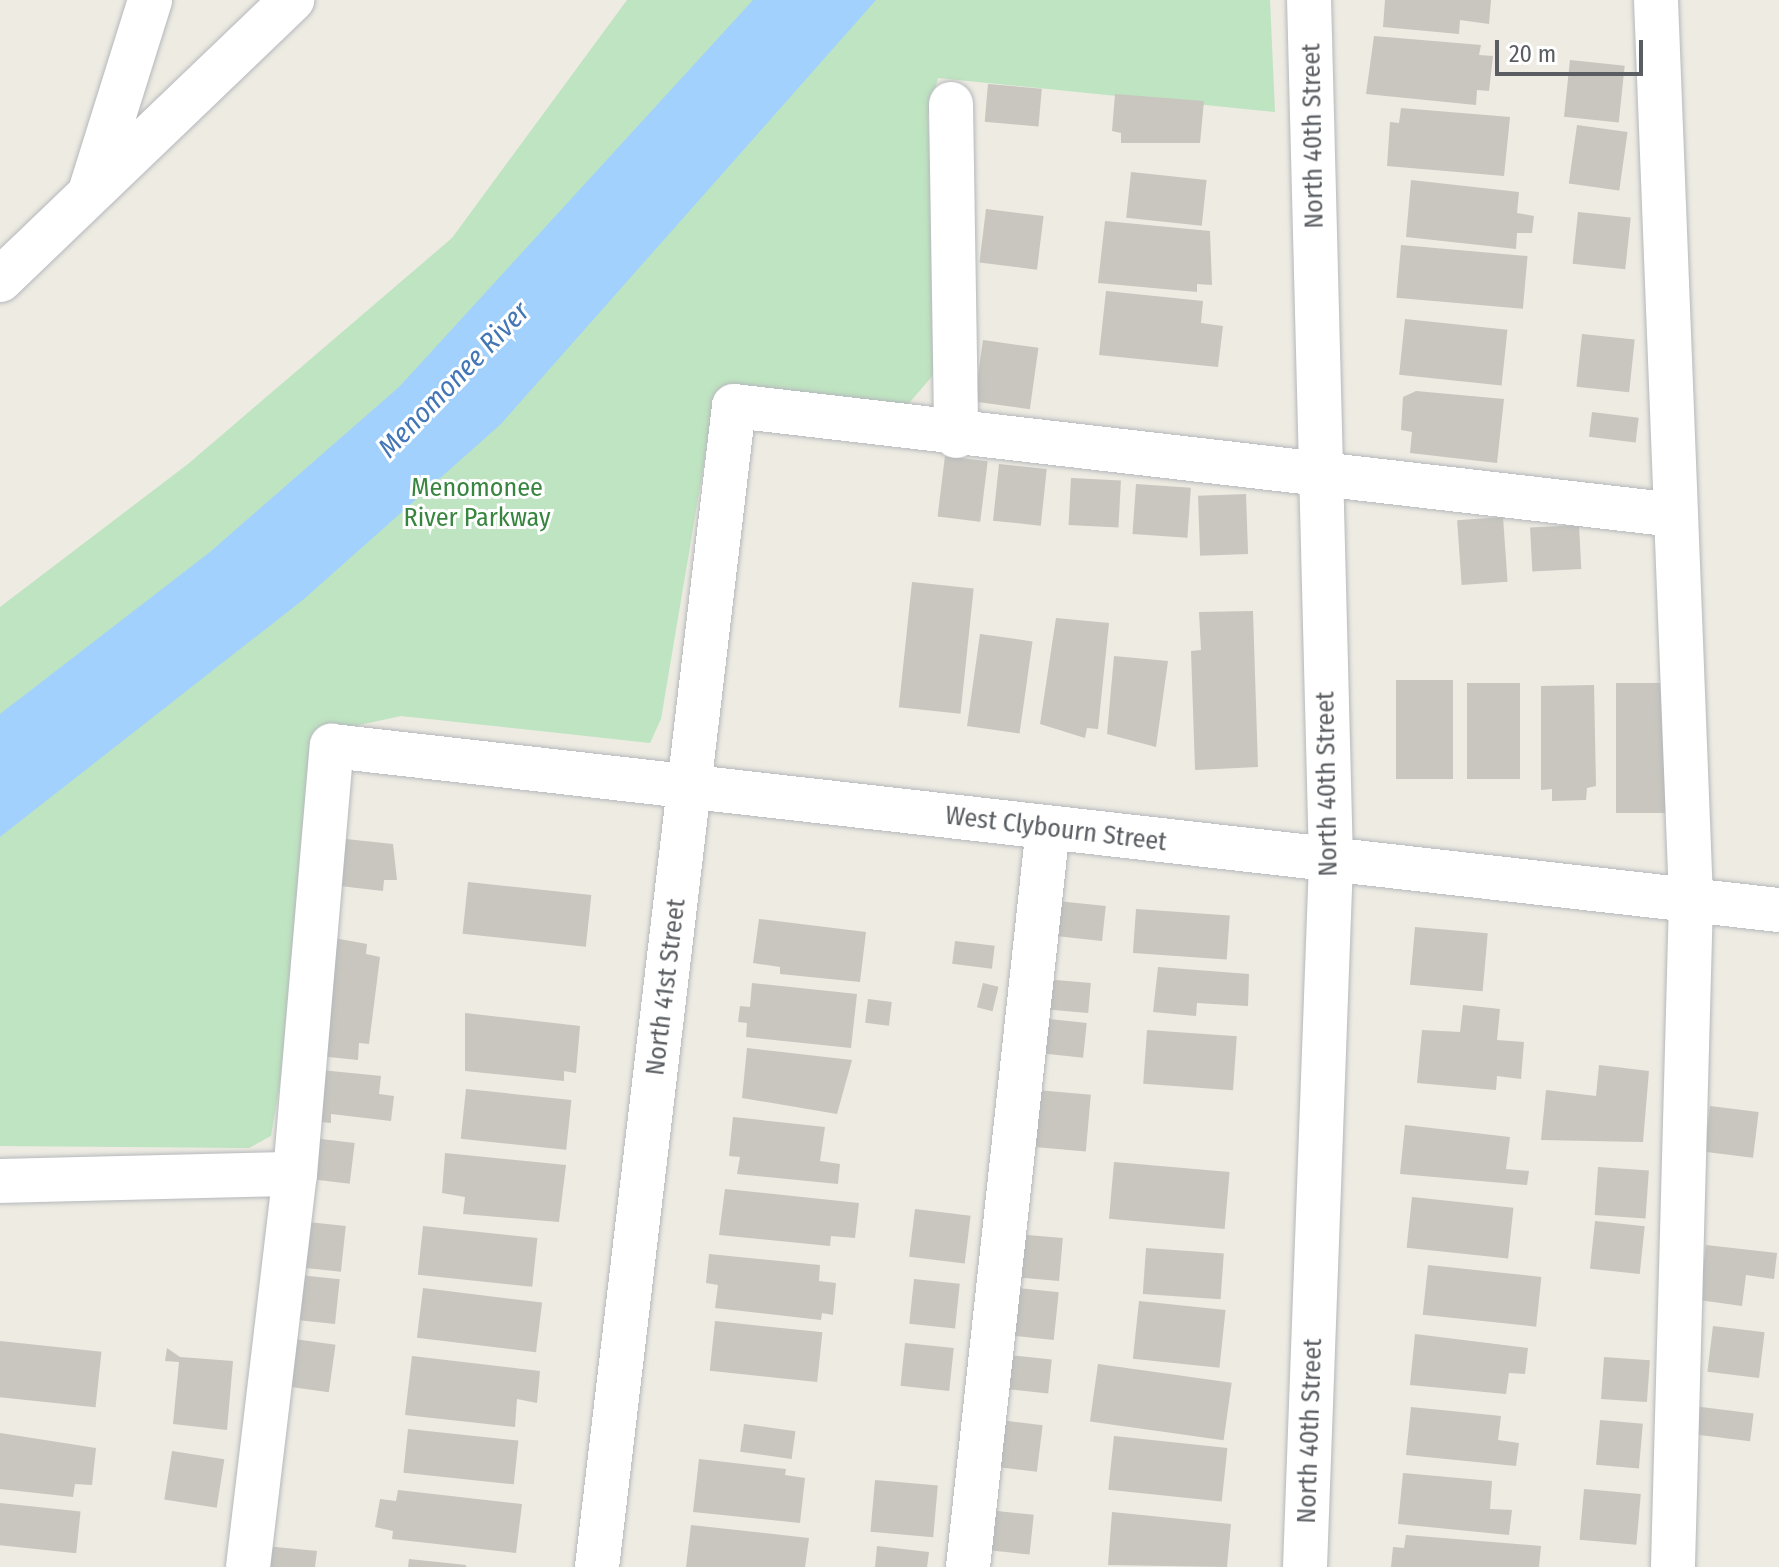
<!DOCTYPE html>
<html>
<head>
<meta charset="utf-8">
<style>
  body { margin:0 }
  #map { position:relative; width:1779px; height:1567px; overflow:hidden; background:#edebe2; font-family:"Fira Sans Condensed",sans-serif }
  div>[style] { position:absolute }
  .green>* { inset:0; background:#bfe4c1 }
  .water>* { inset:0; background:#a2d1fd }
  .building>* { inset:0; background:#c8c6bf; transform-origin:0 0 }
  .roads { filter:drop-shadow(0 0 2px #b5b8bc) drop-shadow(0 0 2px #b5b8bc) }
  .minor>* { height:44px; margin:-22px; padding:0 22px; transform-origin:22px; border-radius:22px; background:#fff }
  span { translate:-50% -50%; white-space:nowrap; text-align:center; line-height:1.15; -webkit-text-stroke:6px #fff; paint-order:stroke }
  .street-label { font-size:26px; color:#5a5e62 }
  .park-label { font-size:26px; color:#37853f }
  .water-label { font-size:28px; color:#4376b6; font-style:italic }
  .scale { position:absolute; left:1495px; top:40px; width:148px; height:36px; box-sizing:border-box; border:4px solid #5a5e62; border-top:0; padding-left:10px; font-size:24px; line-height:28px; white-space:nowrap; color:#5a5e62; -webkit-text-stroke:6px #fff; paint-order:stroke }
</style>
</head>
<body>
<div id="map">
  <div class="green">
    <i style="clip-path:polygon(627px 0,1270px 0,1275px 112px,938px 78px,928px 116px,940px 367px,904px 409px,715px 398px,661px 719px,650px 743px,401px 716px,341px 729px,271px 1136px,249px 1148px,0 1146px,0 607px,188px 464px,452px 238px)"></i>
  </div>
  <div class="water">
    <i style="clip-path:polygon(753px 0,876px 0,501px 424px,304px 599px,0 837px,0 714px,210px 552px,399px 387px)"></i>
  </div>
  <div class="building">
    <i style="clip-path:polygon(1385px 0,1491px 0,1489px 24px,1460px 20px,1459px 34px,1383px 27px)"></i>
    <i style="clip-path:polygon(1374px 36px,1481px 45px,1479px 55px,1493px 56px,1489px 91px,1477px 90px,1476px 105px,1366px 94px)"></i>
    <i style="left:1570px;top:60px;width:55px;height:57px;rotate:6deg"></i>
    <i style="left:988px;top:84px;width:54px;height:38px;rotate:5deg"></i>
    <i style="clip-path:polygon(1115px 94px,1204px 101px,1200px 143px,1121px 143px,1121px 133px,1112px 131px)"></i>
    <i style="clip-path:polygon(1401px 108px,1510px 117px,1504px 176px,1387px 166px,1390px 122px,1399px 123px)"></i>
    <i style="left:1577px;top:125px;width:51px;height:59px;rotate:8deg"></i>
    <i style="left:1131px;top:172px;width:76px;height:46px;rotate:6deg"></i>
    <i style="clip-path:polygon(1411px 180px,1519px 192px,1517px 213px,1534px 216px,1532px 233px,1517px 233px,1516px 249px,1406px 237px)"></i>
    <i style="left:986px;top:209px;width:58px;height:54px;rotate:7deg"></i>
    <i style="left:1578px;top:212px;width:53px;height:52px;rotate:6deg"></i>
    <i style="clip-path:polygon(1105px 221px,1210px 231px,1212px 285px,1197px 284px,1197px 292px,1098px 283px)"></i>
    <i style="left:1401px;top:245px;width:127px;height:53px;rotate:5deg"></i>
    <i style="clip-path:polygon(1106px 291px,1203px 301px,1201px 323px,1223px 326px,1218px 367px,1099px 355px)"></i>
    <i style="left:1405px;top:319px;width:103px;height:56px;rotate:6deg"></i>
    <i style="left:1582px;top:334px;width:53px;height:53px;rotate:6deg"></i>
    <i style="left:983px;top:340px;width:56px;height:62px;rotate:8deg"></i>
    <i style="clip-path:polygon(1416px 391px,1504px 399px,1497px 463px,1410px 453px,1412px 432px,1401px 430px,1403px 397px)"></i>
    <i style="left:1592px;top:412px;width:47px;height:25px;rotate:7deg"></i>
    <i style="left:945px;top:456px;width:43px;height:61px;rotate:7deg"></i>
    <i style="left:999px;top:464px;width:48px;height:57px;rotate:6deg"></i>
    <i style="left:1071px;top:478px;width:50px;height:47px;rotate:3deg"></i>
    <i style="left:1136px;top:484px;width:55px;height:50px;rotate:4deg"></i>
    <i style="left:1246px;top:494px;width:60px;height:48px;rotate:88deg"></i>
    <i style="left:1503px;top:517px;width:65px;height:46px;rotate:86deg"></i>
    <i style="left:1579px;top:525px;width:44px;height:49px;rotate:87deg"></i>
    <i style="left:912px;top:582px;width:62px;height:126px;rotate:6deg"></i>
    <i style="clip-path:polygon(1253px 611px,1258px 767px,1195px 770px,1191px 651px,1201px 650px,1199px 612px)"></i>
    <i style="clip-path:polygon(1056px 618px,1109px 623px,1098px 729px,1087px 728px,1085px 738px,1040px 724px)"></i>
    <i style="left:980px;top:634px;width:53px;height:93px;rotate:8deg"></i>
    <i style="clip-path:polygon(1114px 656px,1168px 661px,1156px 747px,1107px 734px)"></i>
    <i style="left:1396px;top:680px;width:57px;height:99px"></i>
    <i style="left:1467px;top:683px;width:53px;height:96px"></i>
    <i style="left:1680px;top:683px;width:130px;height:64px;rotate:90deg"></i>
    <i style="clip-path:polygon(1594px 685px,1596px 786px,1587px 788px,1586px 800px,1552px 801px,1552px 789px,1541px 790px,1541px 686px)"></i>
    <i style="clip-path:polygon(346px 839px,393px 844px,397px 880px,384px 880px,383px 891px,340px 886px)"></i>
    <i style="left:468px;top:882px;width:124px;height:52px;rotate:6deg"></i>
    <i style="left:1057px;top:901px;width:49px;height:35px;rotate:6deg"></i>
    <i style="left:1136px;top:909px;width:94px;height:44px;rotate:4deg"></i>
    <i style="clip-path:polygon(759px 919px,866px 932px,860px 982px,780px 974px,780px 967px,753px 963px)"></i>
    <i style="left:1415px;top:927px;width:73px;height:58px;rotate:5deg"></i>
    <i style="clip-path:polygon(334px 938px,367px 944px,366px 954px,380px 957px,369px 1044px,359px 1043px,358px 1060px,319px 1056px)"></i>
    <i style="left:955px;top:941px;width:40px;height:23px;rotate:7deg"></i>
    <i style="clip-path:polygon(1158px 967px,1249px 974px,1248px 1006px,1197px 1003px,1196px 1016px,1153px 1012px)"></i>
    <i style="left:1044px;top:979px;width:47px;height:30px;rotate:5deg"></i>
    <i style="clip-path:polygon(752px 983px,857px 994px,851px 1048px,746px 1037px,747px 1023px,738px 1022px,740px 1006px,750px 1007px)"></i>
    <i style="left:983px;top:983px;width:16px;height:25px;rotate:14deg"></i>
    <i style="left:868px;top:999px;width:24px;height:24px;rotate:7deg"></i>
    <i style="clip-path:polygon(1463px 1005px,1500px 1009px,1497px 1040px,1524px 1042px,1521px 1079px,1497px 1076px,1496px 1090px,1417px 1083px,1422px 1030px,1460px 1032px)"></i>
    <i style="clip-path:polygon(465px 1013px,580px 1026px,576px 1073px,564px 1071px,564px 1081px,465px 1071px)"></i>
    <i style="left:1040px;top:1018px;width:47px;height:35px;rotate:6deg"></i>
    <i style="left:1147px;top:1030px;width:90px;height:54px;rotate:4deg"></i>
    <i style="clip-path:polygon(747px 1048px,852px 1060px,837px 1114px,742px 1098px)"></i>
    <i style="clip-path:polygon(1599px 1065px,1649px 1071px,1643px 1142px,1541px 1140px,1546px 1090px,1596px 1096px)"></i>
    <i style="clip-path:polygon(311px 1069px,381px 1076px,379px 1094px,394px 1096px,391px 1121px,331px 1114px,331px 1123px,310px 1121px)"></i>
    <i style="left:466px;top:1089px;width:106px;height:50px;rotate:6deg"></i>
    <i style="left:1037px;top:1090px;width:54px;height:57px;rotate:5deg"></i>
    <i style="left:1710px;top:1106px;width:49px;height:46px;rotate:7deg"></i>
    <i style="clip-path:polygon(733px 1117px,825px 1127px,820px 1161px,840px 1164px,838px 1184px,737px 1174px,740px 1157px,729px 1156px)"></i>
    <i style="clip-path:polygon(1405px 1125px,1510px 1137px,1506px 1169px,1529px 1171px,1527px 1185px,1400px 1174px)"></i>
    <i style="left:313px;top:1138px;width:42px;height:41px;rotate:7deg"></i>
    <i style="clip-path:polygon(445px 1153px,566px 1165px,559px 1222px,463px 1214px,465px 1197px,442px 1193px)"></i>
    <i style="left:1114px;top:1162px;width:116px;height:57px;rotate:5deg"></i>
    <i style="left:1598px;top:1167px;width:51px;height:48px;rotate:4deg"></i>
    <i style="clip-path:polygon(725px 1189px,859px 1203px,855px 1238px,831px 1236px,830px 1246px,719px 1235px)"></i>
    <i style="left:1412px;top:1197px;width:102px;height:51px;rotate:6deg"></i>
    <i style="left:915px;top:1209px;width:56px;height:48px;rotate:7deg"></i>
    <i style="left:299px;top:1221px;width:47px;height:46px;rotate:6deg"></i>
    <i style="left:1595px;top:1221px;width:50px;height:48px;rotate:6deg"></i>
    <i style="left:423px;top:1226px;width:115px;height:49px;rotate:6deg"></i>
    <i style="left:1016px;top:1234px;width:47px;height:43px;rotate:5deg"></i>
    <i style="clip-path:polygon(1706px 1245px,1777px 1253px,1774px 1279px,1746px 1275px,1742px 1306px,1699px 1300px)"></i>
    <i style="left:1146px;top:1248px;width:78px;height:46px;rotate:4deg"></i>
    <i style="clip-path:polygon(709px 1254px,820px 1265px,819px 1281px,836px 1283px,833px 1315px,822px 1313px,821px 1320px,715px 1308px,718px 1285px,706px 1283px)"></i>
    <i style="left:1428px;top:1265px;width:114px;height:50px;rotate:6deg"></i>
    <i style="left:290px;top:1274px;width:50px;height:45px;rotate:6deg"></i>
    <i style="left:914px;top:1279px;width:46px;height:45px;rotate:6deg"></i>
    <i style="left:1009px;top:1287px;width:50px;height:48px;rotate:6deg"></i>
    <i style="left:423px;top:1288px;width:120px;height:50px;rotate:7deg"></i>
    <i style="left:1139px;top:1301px;width:87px;height:58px;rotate:6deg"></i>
    <i style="left:715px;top:1321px;width:108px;height:50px;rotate:6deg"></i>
    <i style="left:1713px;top:1326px;width:52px;height:46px;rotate:7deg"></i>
    <i style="clip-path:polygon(1415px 1334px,1528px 1348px,1525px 1374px,1509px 1373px,1506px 1394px,1410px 1385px)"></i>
    <i style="left:287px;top:1338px;width:49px;height:48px;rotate:8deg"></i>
    <i style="left:0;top:1341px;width:102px;height:56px;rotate:6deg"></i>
    <i style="left:905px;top:1343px;width:49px;height:43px;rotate:6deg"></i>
    <i style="clip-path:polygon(167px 1348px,180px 1357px,233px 1361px,227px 1430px,173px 1424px,179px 1362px,165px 1361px)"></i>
    <i style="left:1008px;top:1355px;width:44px;height:34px;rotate:6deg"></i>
    <i style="clip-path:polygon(412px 1356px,540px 1371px,537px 1403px,517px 1399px,515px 1427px,405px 1415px)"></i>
    <i style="left:1604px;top:1357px;width:46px;height:42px;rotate:4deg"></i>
    <i style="left:1098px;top:1364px;width:135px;height:58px;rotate:8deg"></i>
    <i style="left:1693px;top:1406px;width:61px;height:28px;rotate:7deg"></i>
    <i style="clip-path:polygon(1411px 1407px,1501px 1416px,1498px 1440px,1519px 1443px,1516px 1466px,1406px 1455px)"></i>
    <i style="left:992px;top:1419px;width:51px;height:47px;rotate:7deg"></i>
    <i style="left:1600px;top:1420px;width:43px;height:45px;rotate:5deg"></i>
    <i style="left:744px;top:1424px;width:52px;height:28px;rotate:8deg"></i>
    <i style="left:408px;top:1429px;width:111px;height:44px;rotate:6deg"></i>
    <i style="clip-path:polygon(0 1433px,96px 1448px,92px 1485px,75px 1484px,73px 1497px,0 1489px)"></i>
    <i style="left:1114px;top:1436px;width:114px;height:54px;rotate:6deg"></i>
    <i style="left:172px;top:1451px;width:53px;height:49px;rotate:9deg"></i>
    <i style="clip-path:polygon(699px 1459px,786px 1469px,785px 1475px,805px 1478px,800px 1523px,693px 1512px)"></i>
    <i style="clip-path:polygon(1403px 1473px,1492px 1481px,1490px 1509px,1512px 1510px,1509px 1535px,1398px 1524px)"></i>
    <i style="left:875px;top:1480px;width:63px;height:52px;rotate:5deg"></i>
    <i style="left:1584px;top:1489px;width:57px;height:51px;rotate:5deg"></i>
    <i style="clip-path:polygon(398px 1490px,522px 1504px,516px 1553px,392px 1539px,393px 1531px,375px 1527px,380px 1499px,396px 1501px)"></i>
    <i style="left:0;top:1503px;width:81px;height:42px;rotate:6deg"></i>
    <i style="left:988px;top:1510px;width:46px;height:40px;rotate:6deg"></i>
    <i style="clip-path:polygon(1112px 1512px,1231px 1524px,1227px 1567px,1108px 1565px)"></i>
    <i style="clip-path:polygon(691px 1525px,809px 1538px,805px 1567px,686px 1567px)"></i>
    <i style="clip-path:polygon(1406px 1535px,1541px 1546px,1539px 1567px,1391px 1567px,1393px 1547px,1404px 1548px)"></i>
    <i style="clip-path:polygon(265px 1546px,317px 1551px,315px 1567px,263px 1567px)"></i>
    <i style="clip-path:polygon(877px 1546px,929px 1552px,927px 1567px,875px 1567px)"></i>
    <i style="clip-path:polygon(409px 1559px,466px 1565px,466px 1567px,408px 1567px)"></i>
  </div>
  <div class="roads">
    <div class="minor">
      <i style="left:1656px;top:0;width:901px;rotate:87.77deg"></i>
      <i style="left:1691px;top:900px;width:667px;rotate:91.55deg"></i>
      <i style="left:951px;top:104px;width:332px;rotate:89.1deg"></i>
      <i style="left:90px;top:192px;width:201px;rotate:-72.6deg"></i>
      <i style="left:0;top:280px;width:405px;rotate:-43.8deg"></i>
      <i style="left:0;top:1181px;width:295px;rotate:-1.4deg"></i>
      <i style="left:248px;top:1567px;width:396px;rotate:-83.2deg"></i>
      <i style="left:295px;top:1174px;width:430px;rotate:-85.1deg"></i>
      <i style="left:332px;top:746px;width:1456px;rotate:6.47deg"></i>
      <i style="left:597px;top:1567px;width:1169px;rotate:-83.27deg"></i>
      <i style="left:734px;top:406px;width:946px;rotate:6.61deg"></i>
      <i style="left:968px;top:1567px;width:744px;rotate:-83.83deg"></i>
      <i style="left:1305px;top:1567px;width:706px;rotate:-87.89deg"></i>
      <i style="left:1331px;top:861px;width:861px;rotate:-91.46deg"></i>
    </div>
  </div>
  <div class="street-label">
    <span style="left:1313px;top:136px;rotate:-91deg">North 40th Street</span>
    <span style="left:1327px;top:784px;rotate:-91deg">North 40th Street</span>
    <span style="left:1056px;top:829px;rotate:7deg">West Clybourn Street</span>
    <span style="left:666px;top:987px;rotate:-83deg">North 41st Street</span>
    <span style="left:1310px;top:1431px;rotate:-88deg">North 40th Street</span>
  </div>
  <div class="park-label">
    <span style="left:477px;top:503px">Menomonee<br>River Parkway</span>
  </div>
  <div class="water-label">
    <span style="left:454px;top:380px;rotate:-46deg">Menomonee River</span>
  </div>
  <div class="scale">20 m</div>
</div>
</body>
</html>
